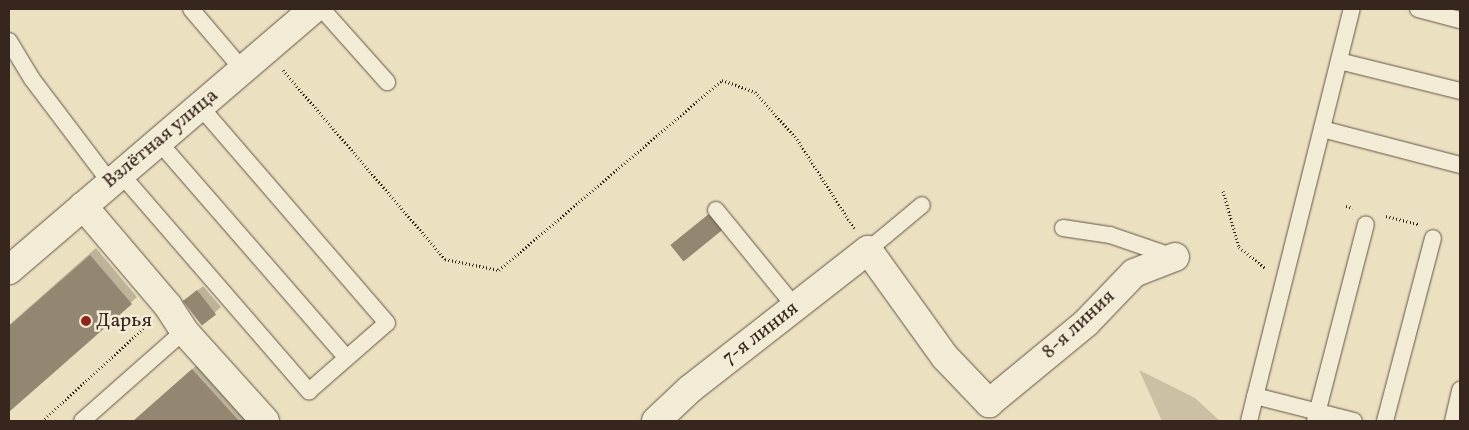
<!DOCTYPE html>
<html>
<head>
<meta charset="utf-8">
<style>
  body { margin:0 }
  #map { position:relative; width:1469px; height:430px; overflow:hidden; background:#ebe0c0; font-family:Vollkorn,serif }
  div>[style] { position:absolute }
  .green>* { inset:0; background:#ccc0a4 }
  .shadow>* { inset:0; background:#0003 }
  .building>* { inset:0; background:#948772; transform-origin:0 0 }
  .path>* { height:3px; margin-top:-1.5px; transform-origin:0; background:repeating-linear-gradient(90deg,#36261d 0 1px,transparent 0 3.5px) }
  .roads { filter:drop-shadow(0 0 1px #635446) drop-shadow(0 0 1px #635446) }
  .service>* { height:16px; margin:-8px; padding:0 8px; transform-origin:8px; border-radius:8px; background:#f2ebd6 }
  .minor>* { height:28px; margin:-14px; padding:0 14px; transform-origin:14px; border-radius:14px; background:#f2ebd6 }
  .dots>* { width:14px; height:14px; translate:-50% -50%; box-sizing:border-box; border:2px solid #f2ebd6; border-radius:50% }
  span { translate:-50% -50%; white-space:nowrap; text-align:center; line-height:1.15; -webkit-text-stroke:5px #f2ebd6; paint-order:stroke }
  .street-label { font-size:20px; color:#36261d }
  .poi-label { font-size:20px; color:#36261d }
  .left { translate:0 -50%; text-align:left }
  .frame { position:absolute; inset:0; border:10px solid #36261d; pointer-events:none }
</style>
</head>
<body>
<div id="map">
  <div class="green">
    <i style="clip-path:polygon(1139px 370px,1195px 398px,1220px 421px,1162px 421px)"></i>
  </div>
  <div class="shadow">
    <i style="clip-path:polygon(96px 248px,137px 297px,9px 410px,9px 325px)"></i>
    <i style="clip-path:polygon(203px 286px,221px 307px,203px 323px,191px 296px)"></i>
    <i style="clip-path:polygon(198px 364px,249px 421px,134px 421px)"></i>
  </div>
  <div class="building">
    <i style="left:710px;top:213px;width:21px;height:51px;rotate:51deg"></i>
    <i style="clip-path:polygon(90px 255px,132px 304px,9px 412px,9px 326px)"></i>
    <i style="left:197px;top:290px;width:31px;height:18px;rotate:52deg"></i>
    <i style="clip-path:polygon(192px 369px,239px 421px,133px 421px)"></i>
  </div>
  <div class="path">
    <i style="left:283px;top:70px;width:249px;rotate:49.4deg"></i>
    <i style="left:445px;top:259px;width:55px;rotate:11.5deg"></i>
    <i style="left:499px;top:270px;width:293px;rotate:-40.4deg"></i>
    <i style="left:722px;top:80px;width:35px;rotate:20deg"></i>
    <i style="left:755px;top:92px;width:63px;rotate:48.2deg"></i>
    <i style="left:797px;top:139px;width:106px;rotate:57.4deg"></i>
    <i style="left:1223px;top:191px;width:58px;rotate:74.1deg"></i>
    <i style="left:1239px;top:247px;width:33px;rotate:39deg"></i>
    <i style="left:1346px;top:206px;width:7px;rotate:16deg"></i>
    <i style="left:1386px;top:216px;width:33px;rotate:14deg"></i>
    <i style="left:42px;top:421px;width:142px;rotate:-42.4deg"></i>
  </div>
  <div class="roads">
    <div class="service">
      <i style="left:191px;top:9px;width:80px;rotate:49.6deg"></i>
      <i style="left:322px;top:9px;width:98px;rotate:48.3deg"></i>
      <i style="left:1418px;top:9px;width:43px;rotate:14.7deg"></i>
      <i style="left:9px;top:41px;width:44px;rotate:58.8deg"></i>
      <i style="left:32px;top:79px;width:129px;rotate:52.9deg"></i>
      <i style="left:1339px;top:61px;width:125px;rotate:13.9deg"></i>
      <i style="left:1322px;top:129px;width:143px;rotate:14.6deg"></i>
      <i style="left:158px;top:141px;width:286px;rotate:49deg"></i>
      <i style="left:120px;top:173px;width:289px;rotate:49.1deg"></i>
      <i style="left:309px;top:391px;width:103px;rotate:-41.1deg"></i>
      <i style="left:387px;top:323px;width:286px;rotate:-130.8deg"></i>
      <i style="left:716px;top:210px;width:125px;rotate:50.8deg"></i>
      <i style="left:1063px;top:228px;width:48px;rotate:8.5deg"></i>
      <i style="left:1110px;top:235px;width:68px;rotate:19deg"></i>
      <i style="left:868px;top:250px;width:70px;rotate:-39.8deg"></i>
      <i style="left:1255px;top:396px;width:102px;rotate:14.2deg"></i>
      <i style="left:82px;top:421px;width:136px;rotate:-41.4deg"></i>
      <i style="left:1249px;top:421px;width:425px;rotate:-76deg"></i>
      <i style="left:1315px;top:421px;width:203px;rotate:-75.5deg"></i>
      <i style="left:1385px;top:421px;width:189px;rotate:-75.3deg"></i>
      <i style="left:1453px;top:421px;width:32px;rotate:-77deg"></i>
    </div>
    <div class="minor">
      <i style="left:83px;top:206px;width:131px;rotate:49.6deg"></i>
      <i style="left:168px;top:306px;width:30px;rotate:57deg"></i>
      <i style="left:184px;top:331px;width:121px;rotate:48deg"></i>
      <i style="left:9px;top:270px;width:401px;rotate:-40.6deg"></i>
      <i style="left:656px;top:421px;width:47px;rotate:-43.3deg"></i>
      <i style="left:690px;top:389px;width:226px;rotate:-38deg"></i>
      <i style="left:868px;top:250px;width:132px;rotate:54.3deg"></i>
      <i style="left:945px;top:357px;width:64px;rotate:46.3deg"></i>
      <i style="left:989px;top:403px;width:126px;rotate:-39.5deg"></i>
      <i style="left:1086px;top:323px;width:69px;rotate:-46.2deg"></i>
      <i style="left:1134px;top:273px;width:44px;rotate:-21.3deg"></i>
    </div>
  </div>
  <div class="dots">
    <i style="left:86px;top:321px;background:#8f2418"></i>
  </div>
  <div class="street-label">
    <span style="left:161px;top:139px;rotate:-40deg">Взлётная улица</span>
    <span style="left:1079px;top:325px;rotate:-43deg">8-я линия</span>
    <span style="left:761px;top:334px;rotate:-38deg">7-я линия</span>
  </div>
  <div class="poi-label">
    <span class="left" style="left:96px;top:321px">Дарья</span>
  </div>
  <div class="frame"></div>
</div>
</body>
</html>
